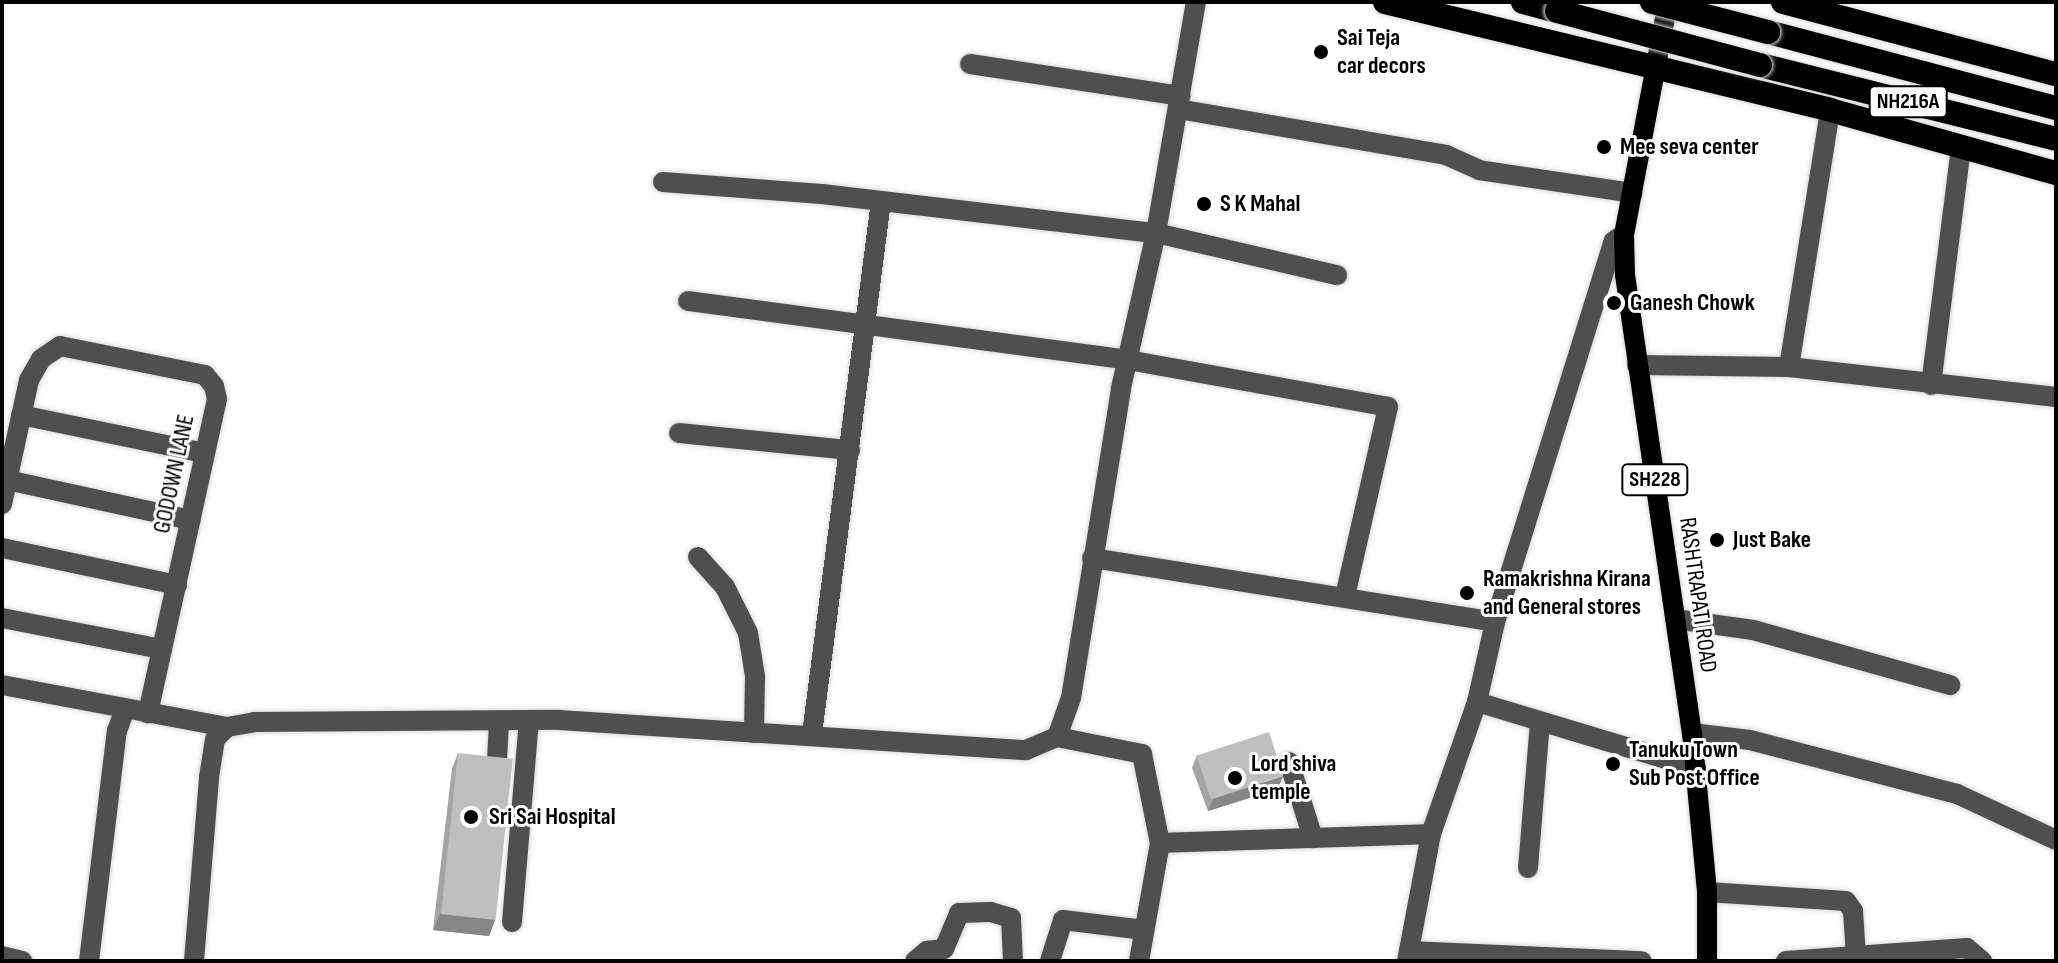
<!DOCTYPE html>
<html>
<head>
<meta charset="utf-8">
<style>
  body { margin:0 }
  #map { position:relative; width:2058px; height:963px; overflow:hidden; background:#fff; font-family:"Sofia Sans Condensed",sans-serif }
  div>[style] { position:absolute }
  .roads { filter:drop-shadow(0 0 2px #dbdbdb) drop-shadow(0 0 2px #dbdbdb) }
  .minor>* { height:20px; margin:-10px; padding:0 10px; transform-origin:10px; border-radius:10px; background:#4f4f4f }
  .major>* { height:20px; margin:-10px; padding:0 10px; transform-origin:10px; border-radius:10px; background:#000 }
  .highway>* { height:24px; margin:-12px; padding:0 12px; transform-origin:12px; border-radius:12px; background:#000 }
  .bridges { filter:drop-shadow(0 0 2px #dbdbdb) drop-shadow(0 0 2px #dbdbdb) }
  .highway-bridge>* { height:24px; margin:-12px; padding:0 12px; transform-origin:12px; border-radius:12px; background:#000 }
  .wall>* { inset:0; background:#a4a4a4 }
  .shaded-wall>* { inset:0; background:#868686 }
  .building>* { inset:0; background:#bfbfbf; transform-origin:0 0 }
  .dots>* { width:22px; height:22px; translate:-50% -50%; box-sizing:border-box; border:4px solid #fff; border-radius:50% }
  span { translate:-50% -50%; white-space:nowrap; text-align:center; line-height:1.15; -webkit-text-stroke:6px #fff; paint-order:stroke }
  .shield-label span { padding:2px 6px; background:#fff; border:2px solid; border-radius:6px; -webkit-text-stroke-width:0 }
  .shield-label { font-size:22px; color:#000; font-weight:700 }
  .poi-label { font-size:24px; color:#000; font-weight:700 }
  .left { translate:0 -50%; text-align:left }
  .street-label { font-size:24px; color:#000 }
  .frame { position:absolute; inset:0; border:4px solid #000; pointer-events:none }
</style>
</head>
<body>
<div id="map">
  <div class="roads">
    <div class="minor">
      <i style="left:970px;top:64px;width:213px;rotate:8.6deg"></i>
      <i style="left:1178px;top:109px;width:272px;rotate:9.7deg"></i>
      <i style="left:1446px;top:155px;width:36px;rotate:24deg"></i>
      <i style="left:1479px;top:170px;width:155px;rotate:8.5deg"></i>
      <i style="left:663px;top:182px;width:159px;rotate:4.3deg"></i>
      <i style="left:822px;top:194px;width:336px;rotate:6.7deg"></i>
      <i style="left:1156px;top:233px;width:186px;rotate:13.1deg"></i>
      <i style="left:688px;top:301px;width:444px;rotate:7.6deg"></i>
      <i style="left:1128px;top:360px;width:264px;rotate:10.2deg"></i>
      <i style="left:1388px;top:407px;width:194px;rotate:102.8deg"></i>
      <i style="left:1637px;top:365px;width:152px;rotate:0.8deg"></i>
      <i style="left:1789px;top:367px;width:269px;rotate:6.4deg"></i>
      <i style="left:1789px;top:367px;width:260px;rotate:-80.9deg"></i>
      <i style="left:1931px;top:385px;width:240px;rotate:-82.8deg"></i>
      <i style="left:21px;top:415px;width:188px;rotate:11.7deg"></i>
      <i style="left:679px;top:433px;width:172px;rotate:5.7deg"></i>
      <i style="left:7px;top:480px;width:188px;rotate:12.3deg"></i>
      <i style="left:2px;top:504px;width:127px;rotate:-77.7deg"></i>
      <i style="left:29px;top:380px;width:24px;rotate:-60deg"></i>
      <i style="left:41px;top:359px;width:23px;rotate:-34deg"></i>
      <i style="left:60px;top:346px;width:148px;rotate:11.3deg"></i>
      <i style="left:205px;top:375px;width:14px;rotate:51deg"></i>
      <i style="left:214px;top:386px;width:13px;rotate:77deg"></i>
      <i style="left:217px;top:399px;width:322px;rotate:102.4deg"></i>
      <i style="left:2px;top:548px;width:179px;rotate:11.9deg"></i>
      <i style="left:698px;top:557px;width:40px;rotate:48deg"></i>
      <i style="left:725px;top:587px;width:51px;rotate:63.4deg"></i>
      <i style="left:748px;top:633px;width:44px;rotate:80.8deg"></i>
      <i style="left:755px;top:676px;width:57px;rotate:91deg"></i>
      <i style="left:1092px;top:558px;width:408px;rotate:9deg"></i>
      <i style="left:2px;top:618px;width:163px;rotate:11deg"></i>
      <i style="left:1675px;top:619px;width:79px;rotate:8deg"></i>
      <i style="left:1753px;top:630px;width:205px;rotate:15.6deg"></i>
      <i style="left:2px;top:685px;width:229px;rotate:10.6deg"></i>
      <i style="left:1477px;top:702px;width:229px;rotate:16.8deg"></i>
      <i style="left:1692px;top:733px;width:58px;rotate:6.9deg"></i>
      <i style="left:1750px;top:740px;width:214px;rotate:14.6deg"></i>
      <i style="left:1957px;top:794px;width:109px;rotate:24.9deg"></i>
      <i style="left:812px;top:734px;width:537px;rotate:-82.62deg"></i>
      <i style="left:1057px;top:737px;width:87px;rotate:11.3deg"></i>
      <i style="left:1142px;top:754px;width:91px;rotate:78.6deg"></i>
      <i style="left:1160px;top:843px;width:120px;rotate:100.1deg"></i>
      <i style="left:497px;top:760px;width:39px;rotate:-87deg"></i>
      <i style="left:1289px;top:762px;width:80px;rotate:72.5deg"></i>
      <i style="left:1160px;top:843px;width:271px;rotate:-1.9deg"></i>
      <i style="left:1528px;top:868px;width:145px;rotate:-85.3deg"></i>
      <i style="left:1707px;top:892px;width:139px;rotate:3.7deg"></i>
      <i style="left:1846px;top:901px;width:12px;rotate:55deg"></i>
      <i style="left:1853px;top:911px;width:45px;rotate:86.2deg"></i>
      <i style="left:512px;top:922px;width:202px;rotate:-85.2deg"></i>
      <i style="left:1409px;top:951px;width:233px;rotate:2.5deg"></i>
      <i style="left:2px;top:956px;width:21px;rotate:14deg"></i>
      <i style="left:89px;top:961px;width:232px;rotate:-83.1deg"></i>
      <i style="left:117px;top:731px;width:23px;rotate:-70deg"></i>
      <i style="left:194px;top:961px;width:185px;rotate:-85.3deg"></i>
      <i style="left:209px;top:777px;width:38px;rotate:-81deg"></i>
      <i style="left:215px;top:739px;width:17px;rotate:-45deg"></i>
      <i style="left:227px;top:727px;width:27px;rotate:-10deg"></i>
      <i style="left:254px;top:722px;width:305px;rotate:-0.4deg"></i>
      <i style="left:559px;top:720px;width:468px;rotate:3.7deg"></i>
      <i style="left:1026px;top:750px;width:34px;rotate:-23deg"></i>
      <i style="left:1057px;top:737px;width:41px;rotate:-70.3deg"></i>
      <i style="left:1071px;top:698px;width:314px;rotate:-80.8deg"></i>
      <i style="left:1121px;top:388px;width:159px;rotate:-77.3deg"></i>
      <i style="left:1156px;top:233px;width:234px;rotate:-80.2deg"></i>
      <i style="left:915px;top:961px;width:16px;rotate:-40deg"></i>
      <i style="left:927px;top:951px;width:17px;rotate:-7deg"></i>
      <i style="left:944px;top:949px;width:39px;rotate:-67deg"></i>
      <i style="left:959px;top:913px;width:32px;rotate:-2deg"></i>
      <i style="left:991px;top:912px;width:21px;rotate:17deg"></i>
      <i style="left:1011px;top:918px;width:43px;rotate:87.3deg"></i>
      <i style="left:1050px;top:961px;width:43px;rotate:-72.4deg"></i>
      <i style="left:1063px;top:920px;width:82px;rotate:7deg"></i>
      <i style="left:1407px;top:961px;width:129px;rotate:-79.3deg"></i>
      <i style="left:1431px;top:834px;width:140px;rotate:-70.8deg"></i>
      <i style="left:1477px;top:702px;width:82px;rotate:-77.3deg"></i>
      <i style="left:1495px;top:622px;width:399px;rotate:-72.7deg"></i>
      <i style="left:1614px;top:241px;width:12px;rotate:-35deg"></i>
      <i style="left:1786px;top:961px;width:181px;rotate:-4.1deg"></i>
      <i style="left:1967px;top:948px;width:20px;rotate:41deg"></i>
    </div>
    <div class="major">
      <i style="left:1668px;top:2px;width:236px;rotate:100.7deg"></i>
      <i style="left:1624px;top:234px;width:41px;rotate:88.6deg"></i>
      <i style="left:1625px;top:275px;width:463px;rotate:81.7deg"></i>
      <i style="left:1692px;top:733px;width:160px;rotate:84.6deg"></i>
      <i style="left:1707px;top:892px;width:69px;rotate:90deg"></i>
    </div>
    <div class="highway">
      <i style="left:1385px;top:2px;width:458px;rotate:13.6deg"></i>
      <i style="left:1830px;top:110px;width:235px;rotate:15.6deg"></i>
      <i style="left:1523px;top:2px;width:35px;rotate:15deg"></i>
      <i style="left:1783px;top:2px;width:282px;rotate:14.8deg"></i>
      <i style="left:1768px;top:32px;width:298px;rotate:14.8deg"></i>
      <i style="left:1760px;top:65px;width:305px;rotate:14deg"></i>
    </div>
  </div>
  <div class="bridges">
    <div class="highway-bridge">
      <i style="left:1652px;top:2px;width:120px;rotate:14.5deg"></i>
      <i style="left:1557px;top:11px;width:210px;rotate:14.9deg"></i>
    </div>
  </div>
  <div class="wall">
    <i style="clip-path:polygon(458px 753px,495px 920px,489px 936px,433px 930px,452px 769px)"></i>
    <i style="clip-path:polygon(1197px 755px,1278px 789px,1208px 811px,1192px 768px)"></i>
  </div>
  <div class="shaded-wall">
    <i style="clip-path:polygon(1283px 776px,1278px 789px,1208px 811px,1213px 799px)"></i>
    <i style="clip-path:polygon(440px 914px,495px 920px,489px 936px,433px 930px)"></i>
  </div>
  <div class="building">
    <i style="left:1269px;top:732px;width:46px;height:76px;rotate:72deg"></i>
    <i style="left:458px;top:753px;width:55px;height:162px;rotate:6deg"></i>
  </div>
  <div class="dots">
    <i style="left:1321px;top:52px;background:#000"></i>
    <i style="left:1604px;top:147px;background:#000"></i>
    <i style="left:1204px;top:204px;background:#000"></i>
    <i style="left:1614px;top:303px;background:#000"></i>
    <i style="left:1717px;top:540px;background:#000"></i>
    <i style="left:1467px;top:593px;background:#000"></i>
    <i style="left:1613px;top:764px;background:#000"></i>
    <i style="left:1235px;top:778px;background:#000"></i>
    <i style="left:471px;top:817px;background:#000"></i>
  </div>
  <div class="shield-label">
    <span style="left:1908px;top:102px">NH216A</span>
    <span style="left:1655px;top:480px">SH228</span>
  </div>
  <div class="poi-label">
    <span class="left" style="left:1337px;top:52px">Sai Teja<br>car decors</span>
    <span class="left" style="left:1620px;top:147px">Mee seva center</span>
    <span class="left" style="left:1220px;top:204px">S K Mahal</span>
    <span class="left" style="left:1630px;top:303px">Ganesh Chowk</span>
    <span class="left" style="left:1733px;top:540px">Just Bake</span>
    <span class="left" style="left:1483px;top:593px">Ramakrishna Kirana<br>and General stores</span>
    <span class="left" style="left:1629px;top:764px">Tanuku Town<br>Sub Post Office</span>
    <span class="left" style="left:1251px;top:778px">Lord shiva<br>temple</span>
    <span class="left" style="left:489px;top:817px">Sri Sai Hospital</span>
  </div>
  <div class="street-label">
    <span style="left:174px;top:474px;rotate:-78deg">GODOWN LANE</span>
    <span style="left:1698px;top:595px;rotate:82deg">RASHTRAPATI ROAD</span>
  </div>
  <div class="frame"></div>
</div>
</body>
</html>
